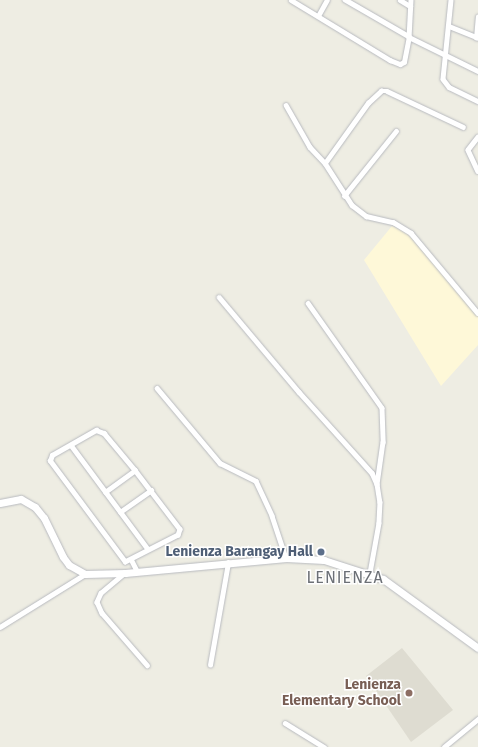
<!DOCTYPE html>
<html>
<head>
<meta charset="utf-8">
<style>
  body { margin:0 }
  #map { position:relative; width:478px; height:747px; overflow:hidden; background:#eeede3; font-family:"Fira Sans",sans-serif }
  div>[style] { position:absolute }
  .commercial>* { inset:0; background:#fef8d8 }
  .education>* { inset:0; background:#dedcd1 }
  .roads { filter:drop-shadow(0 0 1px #b8babf) drop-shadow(0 0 1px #b8babf) }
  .street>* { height:4.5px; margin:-2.25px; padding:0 2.25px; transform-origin:2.25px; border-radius:2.25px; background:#fff }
  .secondary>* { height:7px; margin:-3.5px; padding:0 3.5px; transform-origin:3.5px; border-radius:3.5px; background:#fff }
  .dots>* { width:11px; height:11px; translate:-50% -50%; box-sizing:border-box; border:2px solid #fff; border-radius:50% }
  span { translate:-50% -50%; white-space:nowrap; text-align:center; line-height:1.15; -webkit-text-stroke:3px #fff; paint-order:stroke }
  .service-label { font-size:14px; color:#4e5e75; font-weight:700 }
  .right { translate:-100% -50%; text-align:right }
  .education-label { font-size:14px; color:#785e54; font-weight:700 }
  .quarter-label { font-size:16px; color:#6c7076; letter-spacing:1px }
</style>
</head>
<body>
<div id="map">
  <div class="commercial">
    <i style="clip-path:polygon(392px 226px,407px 233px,478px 316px,478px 345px,441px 386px,364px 260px)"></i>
  </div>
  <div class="education">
    <i style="clip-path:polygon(402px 648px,453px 710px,411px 742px,366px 676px)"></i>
  </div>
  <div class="roads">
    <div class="street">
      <i style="left:291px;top:0;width:116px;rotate:31.2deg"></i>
      <i style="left:390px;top:60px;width:11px;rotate:22deg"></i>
      <i style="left:400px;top:64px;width:4px;rotate:-27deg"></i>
      <i style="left:404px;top:62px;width:25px;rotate:-79deg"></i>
      <i style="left:409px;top:37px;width:74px;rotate:-150deg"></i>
      <i style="left:400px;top:0;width:12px;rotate:31deg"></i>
      <i style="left:411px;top:0;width:37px;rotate:93deg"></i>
      <i style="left:409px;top:37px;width:77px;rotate:26.2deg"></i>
      <i style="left:451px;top:0;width:79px;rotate:95.8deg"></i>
      <i style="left:443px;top:79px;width:10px;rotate:53deg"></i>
      <i style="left:449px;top:87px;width:32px;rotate:26deg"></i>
      <i style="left:318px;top:16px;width:18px;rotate:-61deg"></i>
      <i style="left:449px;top:26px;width:31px;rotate:22deg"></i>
      <i style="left:476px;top:38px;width:21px;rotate:-85deg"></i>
      <i style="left:286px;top:105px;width:48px;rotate:60.3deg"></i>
      <i style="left:310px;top:147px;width:22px;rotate:47deg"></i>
      <i style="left:325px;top:163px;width:50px;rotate:57.3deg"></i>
      <i style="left:352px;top:205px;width:18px;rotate:38deg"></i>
      <i style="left:366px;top:216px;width:28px;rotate:13deg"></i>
      <i style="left:393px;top:222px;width:21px;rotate:31deg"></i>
      <i style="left:411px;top:233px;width:104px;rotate:50.1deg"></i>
      <i style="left:478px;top:137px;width:16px;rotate:128deg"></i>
      <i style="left:468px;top:150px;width:23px;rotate:65deg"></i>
      <i style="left:325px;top:163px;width:74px;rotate:-54.4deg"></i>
      <i style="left:368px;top:103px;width:18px;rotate:-43deg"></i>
      <i style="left:381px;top:91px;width:6px"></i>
      <i style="left:387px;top:91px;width:84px;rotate:25.3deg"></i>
      <i style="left:344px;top:196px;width:83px;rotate:-51.3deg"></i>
      <i style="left:219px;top:297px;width:124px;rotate:49.9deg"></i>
      <i style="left:299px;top:392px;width:109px;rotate:48deg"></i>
      <i style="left:372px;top:473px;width:12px;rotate:66deg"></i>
      <i style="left:377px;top:484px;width:18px;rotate:81deg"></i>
      <i style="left:380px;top:502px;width:21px;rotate:93deg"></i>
      <i style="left:379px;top:523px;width:51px;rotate:100.2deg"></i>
      <i style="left:308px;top:303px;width:128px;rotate:54.8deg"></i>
      <i style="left:382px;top:408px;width:34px;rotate:88deg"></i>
      <i style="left:383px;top:442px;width:42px;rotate:98.1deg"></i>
      <i style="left:157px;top:388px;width:98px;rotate:50deg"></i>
      <i style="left:220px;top:463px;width:40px;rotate:26.6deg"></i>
      <i style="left:256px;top:481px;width:38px;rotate:65deg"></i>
      <i style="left:272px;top:516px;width:44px;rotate:71.6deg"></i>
      <i style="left:96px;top:430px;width:9px;rotate:21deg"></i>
      <i style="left:104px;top:433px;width:48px;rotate:50deg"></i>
      <i style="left:135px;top:470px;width:74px;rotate:52.7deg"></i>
      <i style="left:180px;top:529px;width:6px;rotate:108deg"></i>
      <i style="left:178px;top:535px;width:59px;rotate:153deg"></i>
      <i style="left:125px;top:562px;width:126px;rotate:-126.6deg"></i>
      <i style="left:50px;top:461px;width:6px;rotate:-72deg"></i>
      <i style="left:52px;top:455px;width:51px;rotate:-29.6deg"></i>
      <i style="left:71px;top:445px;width:129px;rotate:53.5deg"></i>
      <i style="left:105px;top:492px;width:37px;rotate:-36deg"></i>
      <i style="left:120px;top:512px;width:38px;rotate:-35deg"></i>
      <i style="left:131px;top:559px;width:13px;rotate:63deg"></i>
      <i style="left:125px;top:573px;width:31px;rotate:140deg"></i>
      <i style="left:101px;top:593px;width:10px;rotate:114deg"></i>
      <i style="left:97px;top:602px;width:12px;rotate:66deg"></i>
      <i style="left:102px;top:613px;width:69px;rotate:49.1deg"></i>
      <i style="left:0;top:627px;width:100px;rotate:-31.9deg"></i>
      <i style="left:210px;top:665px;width:104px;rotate:-80deg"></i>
      <i style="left:285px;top:723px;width:46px;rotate:31.6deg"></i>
      <i style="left:444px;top:747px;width:44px;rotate:-39.5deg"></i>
    </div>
    <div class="secondary">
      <i style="left:0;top:503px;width:21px;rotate:-11deg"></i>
      <i style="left:21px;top:499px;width:16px;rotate:30deg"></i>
      <i style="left:35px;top:507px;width:14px;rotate:51deg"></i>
      <i style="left:44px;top:518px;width:43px;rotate:64deg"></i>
      <i style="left:63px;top:557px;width:10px;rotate:53deg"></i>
      <i style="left:69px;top:565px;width:18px;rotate:29deg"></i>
      <i style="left:85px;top:574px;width:40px;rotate:-1.4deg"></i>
      <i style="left:125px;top:573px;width:162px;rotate:-5.3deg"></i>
      <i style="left:286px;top:558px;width:38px;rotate:3deg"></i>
      <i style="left:324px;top:560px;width:62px;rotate:17.9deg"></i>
      <i style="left:383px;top:579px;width:117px;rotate:36deg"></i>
    </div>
  </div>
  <div class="dots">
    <i style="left:321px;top:552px;background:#5c6f8a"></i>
    <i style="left:409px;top:693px;background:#8d6e63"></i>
  </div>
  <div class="service-label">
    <span class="right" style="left:313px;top:552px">Lenienza Barangay Hall</span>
  </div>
  <div class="education-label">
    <span class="right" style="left:401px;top:693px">Lenienza<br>Elementary School</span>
  </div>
  <div class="quarter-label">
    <span style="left:345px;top:578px">LENIENZA</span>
  </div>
</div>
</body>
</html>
